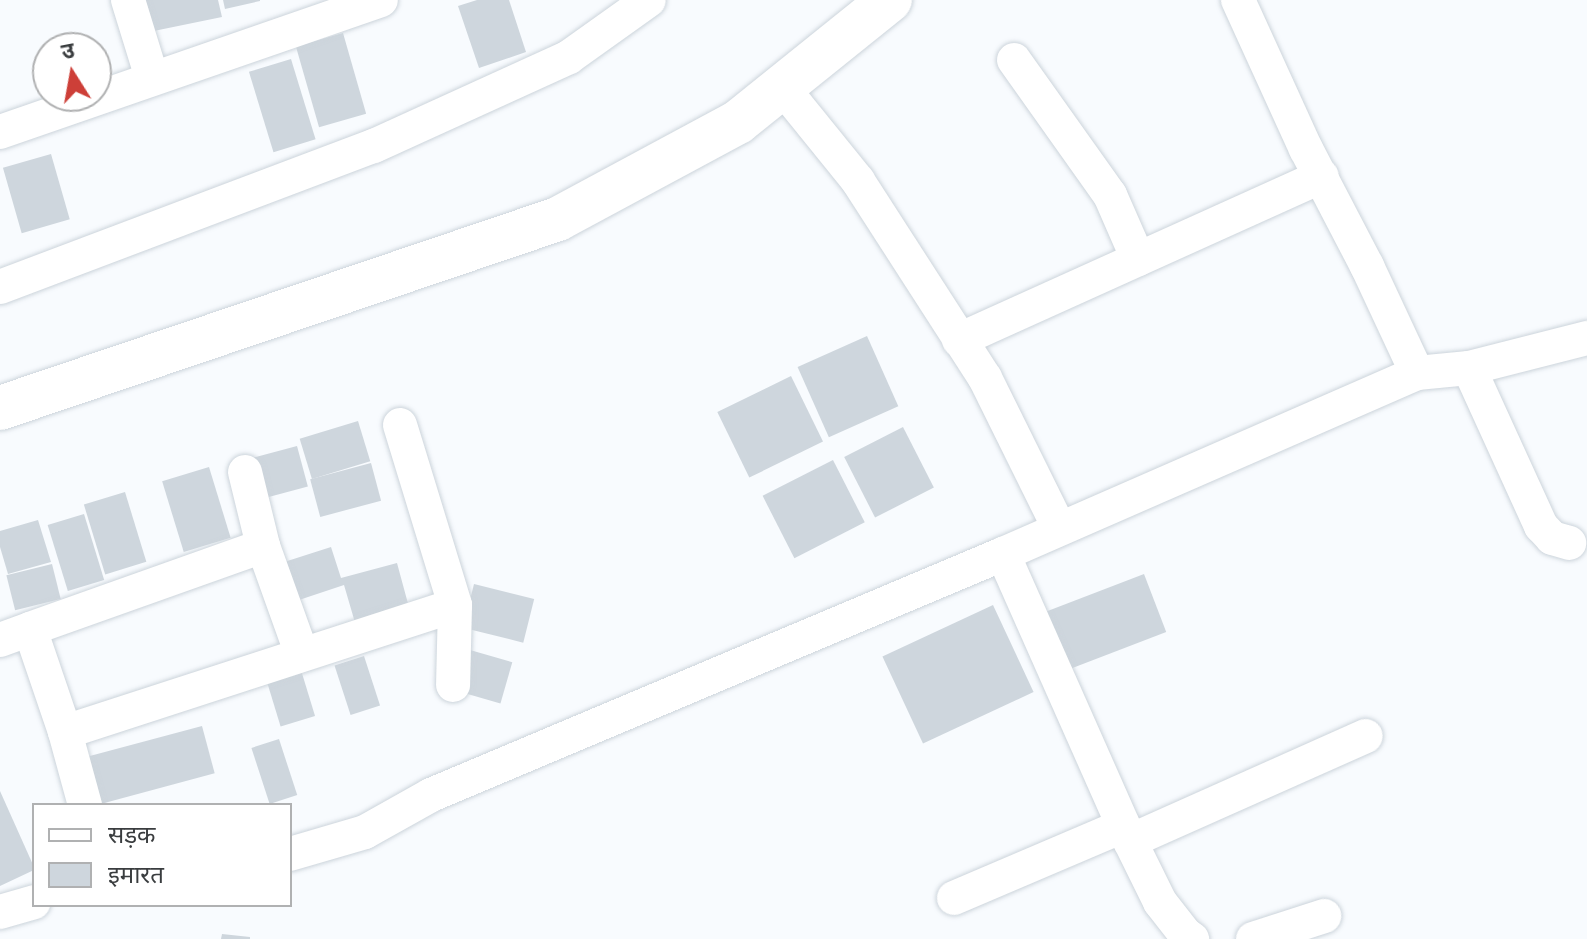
<!DOCTYPE html>
<html>
<head>
<meta charset="utf-8">
<style>
  body { margin:0 }
  #map { position:relative; width:1587px; height:939px; overflow:hidden; background:#f8fbfe; font-family:"IBM Plex Serif","Noto Sans Devanagari",serif }
  div>[style] { position:absolute }
  .building>* { inset:0; background:#ced6dd; transform-origin:0 0 }
  .roads { filter:drop-shadow(0 0 2px #ccd4db) drop-shadow(0 0 2px #ccd4db) }
  .street>* { height:34px; margin:-17px; padding:0 17px; transform-origin:17px; border-radius:17px; background:#fff }
  .secondary>* { height:44px; margin:-22px; padding:0 22px; transform-origin:22px; border-radius:22px; background:#fff }
  span { translate:-50% -50%; white-space:nowrap; text-align:center; line-height:1.15; -webkit-text-stroke:6px #fff; paint-order:stroke }
  .legend { position:absolute; left:32px; top:803px; width:260px; height:104px; box-sizing:border-box; background:#fff; border:2px solid #b0b1b2; margin:0; padding:10px 14px; list-style:none; font-size:24px; color:#3a3d3f }
  .legend li { display:flex; align-items:center; gap:16px; height:40px }
  .legend b { width:40px; border:2px solid #b0b1b2 }
  .north { position:absolute; left:32px; top:32px; width:80px; height:80px; box-sizing:border-box; background:#fff; border:2px solid #b0b1b2; border-radius:50%; rotate:349deg; font-size:22px; font-weight:700; line-height:32px; text-align:center; color:#3a3d3f }
  .north::after { content:''; display:block; margin:auto; width:28px; height:36px; background:#cd3f38; clip-path:polygon(50% 0,100% 100%,50% 72%,0 100%) }
</style>
</head>
<body>
<div id="map">
  <div class="building">
    <i style="clip-path:polygon(137px 0,218px 0,222px 17px,144px 33px)"></i>
    <i style="clip-path:polygon(223px 0,260px 0,260px 1px,225px 9px)"></i>
    <i style="clip-path:polygon(477px 0,509px 0,526px 52px,479px 68px,458px 6px)"></i>
    <i style="left:343px;top:33px;width:84px;height:49px;rotate:74deg"></i>
    <i style="left:291px;top:59px;width:84px;height:44px;rotate:73deg"></i>
    <i style="left:51px;top:154px;width:68px;height:50px;rotate:74deg"></i>
    <i style="left:867px;top:336px;width:77px;height:76px;rotate:66deg"></i>
    <i style="left:791px;top:376px;width:73px;height:82px;rotate:64deg"></i>
    <i style="left:358px;top:421px;width:42px;height:61px;rotate:73deg"></i>
    <i style="left:903px;top:427px;width:68px;height:66px;rotate:63deg"></i>
    <i style="left:297px;top:446px;width:42px;height:54px;rotate:75deg"></i>
    <i style="left:833px;top:460px;width:70px;height:79px;rotate:63deg"></i>
    <i style="left:371px;top:463px;width:39px;height:63px;rotate:75deg"></i>
    <i style="left:209px;top:467px;width:74px;height:49px;rotate:73deg"></i>
    <i style="left:125px;top:492px;width:73px;height:43px;rotate:73deg"></i>
    <i style="left:84px;top:514px;width:69px;height:38px;rotate:73deg"></i>
    <i style="clip-path:polygon(38px 520px,51px 562px,8px 574px,0 547px,0 531px)"></i>
    <i style="clip-path:polygon(331px 547px,341px 578px,397px 563px,410px 611px,356px 626px,344px 585px,290px 603px,278px 564px)"></i>
    <i style="left:52px;top:564px;width:36px;height:47px;rotate:76deg"></i>
    <i style="left:1144px;top:574px;width:62px;height:113px;rotate:69deg"></i>
    <i style="left:474px;top:584px;width:62px;height:45px;rotate:14deg"></i>
    <i style="left:993px;top:605px;width:96px;height:122px;rotate:65deg"></i>
    <i style="left:470px;top:650px;width:44px;height:43px;rotate:16deg"></i>
    <i style="left:364px;top:656px;width:52px;height:31px;rotate:72deg"></i>
    <i style="left:301px;top:670px;width:48px;height:36px;rotate:73deg"></i>
    <i style="left:202px;top:726px;width:49px;height:119px;rotate:75deg"></i>
    <i style="left:279px;top:739px;width:59px;height:29px;rotate:72deg"></i>
    <i style="clip-path:polygon(0 791px,34px 867px,34px 870px,0 886px)"></i>
    <i style="clip-path:polygon(222px 934px,250px 937px,250px 939px,221px 939px)"></i>
  </div>
  <div class="roads">
    <div class="street">
      <i style="left:128px;top:0;width:82px;rotate:72.9deg"></i>
      <i style="left:1238px;top:0;width:164px;rotate:65.5deg"></i>
      <i style="left:1306px;top:149px;width:132px;rotate:62.5deg"></i>
      <i style="left:1367px;top:266px;width:118px;rotate:65deg"></i>
      <i style="left:1014px;top:60px;width:166px;rotate:54.6deg"></i>
      <i style="left:1110px;top:195px;width:70px;rotate:66.4deg"></i>
      <i style="left:782px;top:87px;width:121px;rotate:51deg"></i>
      <i style="left:858px;top:181px;width:234px;rotate:57.2deg"></i>
      <i style="left:985px;top:378px;width:167px;rotate:63.7deg"></i>
      <i style="left:0;top:132px;width:403px;rotate:-19.1deg"></i>
      <i style="left:0;top:287px;width:400px;rotate:-20.7deg"></i>
      <i style="left:374px;top:146px;width:214px;rotate:-24.5deg"></i>
      <i style="left:569px;top:57px;width:98px;rotate:-35.5deg"></i>
      <i style="left:959px;top:340px;width:398px;rotate:-24.3deg"></i>
      <i style="left:1469px;top:368px;width:174px;rotate:65.5deg"></i>
      <i style="left:1541px;top:526px;width:16px;rotate:47deg"></i>
      <i style="left:1552px;top:538px;width:18px;rotate:16deg"></i>
      <i style="left:400px;top:425px;width:188px;rotate:73deg"></i>
      <i style="left:455px;top:605px;width:80px;rotate:91.4deg"></i>
      <i style="left:245px;top:472px;width:76px;rotate:76.3deg"></i>
      <i style="left:1003px;top:554px;width:314px;rotate:66.1deg"></i>
      <i style="left:1130px;top:841px;width:68px;rotate:63.8deg"></i>
      <i style="left:1160px;top:902px;width:41px;rotate:52deg"></i>
      <i style="left:1185px;top:934px;width:9px;rotate:36deg"></i>
      <i style="left:0;top:640px;width:32px;rotate:-20deg"></i>
      <i style="left:301px;top:652px;width:113px;rotate:-109.7deg"></i>
      <i style="left:263px;top:546px;width:247px;rotate:160.4deg"></i>
      <i style="left:30px;top:629px;width:109px;rotate:71.2deg"></i>
      <i style="left:65px;top:732px;width:410px;rotate:-18deg"></i>
      <i style="left:65px;top:732px;width:76px;rotate:74.7deg"></i>
      <i style="left:1130px;top:841px;width:258px;rotate:-24deg"></i>
      <i style="left:290px;top:854px;width:78px;rotate:-16.3deg"></i>
      <i style="left:365px;top:832px;width:76px;rotate:-29.3deg"></i>
      <i style="left:431px;top:795px;width:621px;rotate:-22.85deg"></i>
      <i style="left:1003px;top:554px;width:452px;rotate:-23.6deg"></i>
      <i style="left:1417px;top:373px;width:52px;rotate:-5.5deg"></i>
      <i style="left:1469px;top:368px;width:122px;rotate:-14.3deg"></i>
      <i style="left:954px;top:898px;width:184px;rotate:-23.1deg"></i>
      <i style="left:0;top:912px;width:35px;rotate:-16deg"></i>
      <i style="left:1253px;top:939px;width:75px;rotate:-17.9deg"></i>
    </div>
    <div class="secondary">
      <i style="left:0;top:408px;width:589px;rotate:-18.71deg"></i>
      <i style="left:558px;top:219px;width:204px;rotate:-28.3deg"></i>
      <i style="left:738px;top:122px;width:195px;rotate:-38.8deg"></i>
    </div>
  </div>
  <ul class="legend">
  <li><b style="height:10px;background:#fff"></b>सड़क</li>
  <li><b style="height:22px;background:#ced6dd"></b>इमारत</li>
  </ul>
  <div class="north">उ</div>
</div>
</body>
</html>
